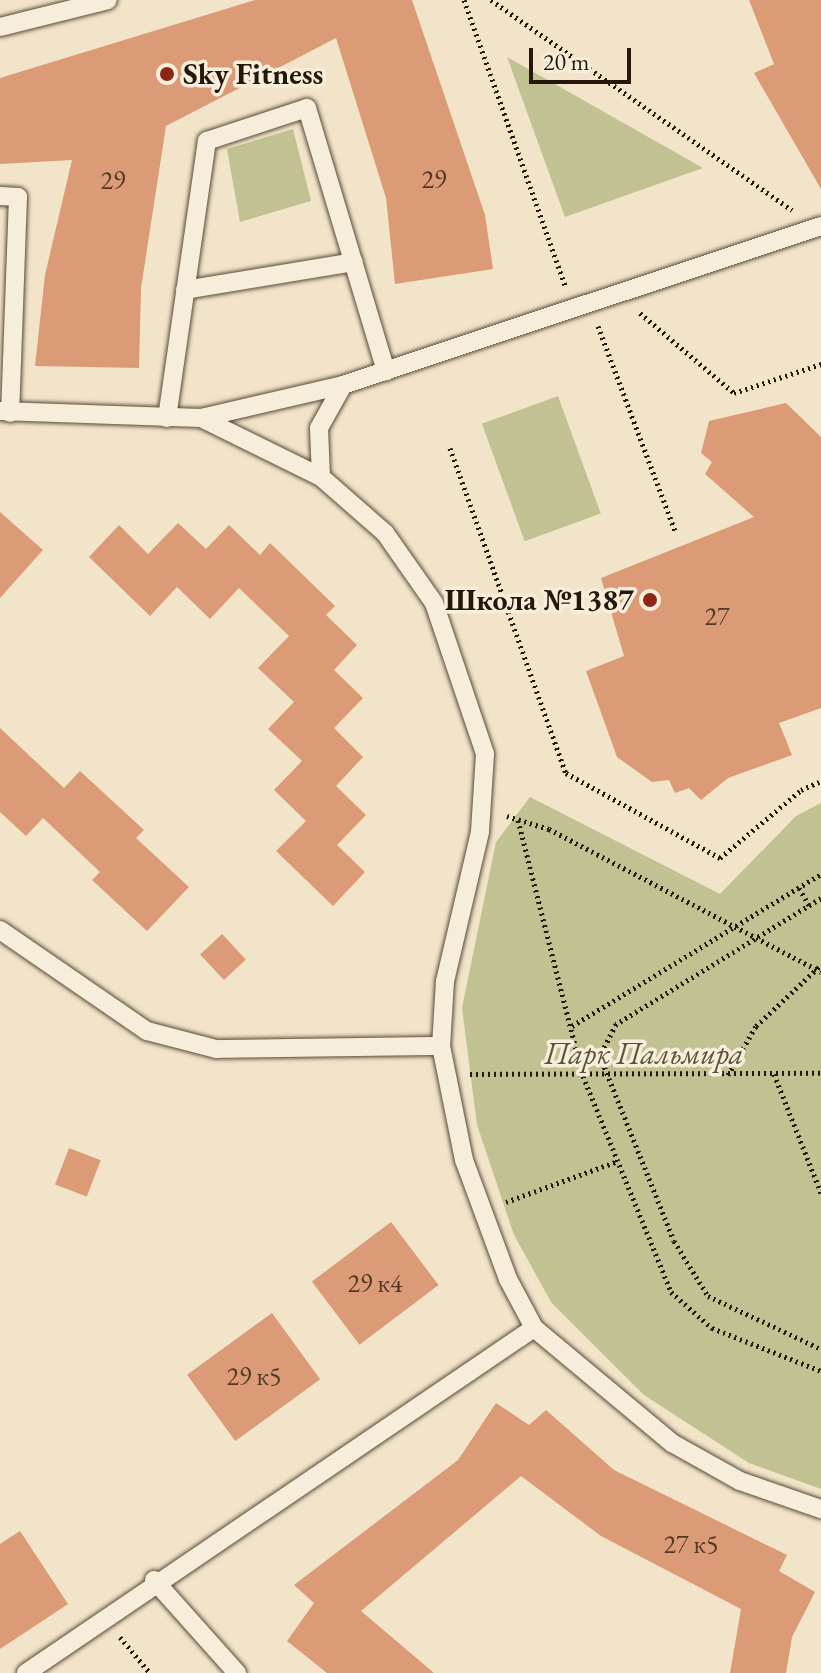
<!DOCTYPE html>
<html>
<head>
<meta charset="utf-8">
<style>
  body { margin:0 }
  #map { position:relative; width:821px; height:1673px; overflow:hidden; background:#f2e4c8; font-family:"EB Garamond",serif }
  div>[style] { position:absolute }
  .green>* { inset:0; background:#c0c292; transform-origin:0 0 }
  .building>* { inset:0; background:#da9b76; transform-origin:0 0 }
  .path>* { height:5px; margin-top:-2.5px; transform-origin:0; background:repeating-linear-gradient(90deg,#23180b 0 2px,transparent 0 6px) }
  .roads { filter:drop-shadow(0 0 2px #574b3a) drop-shadow(0 0 2px #574b3a) }
  .service>* { height:18px; margin:-9px; padding:0 9px; transform-origin:9px; border-radius:9px; background:#f7eddb }
  .dots>* { width:22px; height:22px; translate:-50% -50%; box-sizing:border-box; border:4px solid #f7eddb; border-radius:50% }
  span { translate:-50% -50%; white-space:nowrap; text-align:center; line-height:1.15; -webkit-text-stroke:7px #f7eddb; paint-order:stroke }
  .number-label { font-size:26px; color:#513926 }
  .number-label span { -webkit-text-stroke-width:0 }
  .poi-label { font-size:30px; color:#23180b; font-weight:700 }
  .left { translate:0 -50%; text-align:left }
  .right { translate:-100% -50%; text-align:right }
  .park-label { font-size:30px; color:#5a543a; font-style:italic }
  .scale { position:absolute; left:529px; top:48px; width:102px; height:36px; box-sizing:border-box; border:4px solid #23180b; border-top:0; padding-left:10px; font-size:24px; line-height:28px; white-space:nowrap; color:#23180b; -webkit-text-stroke:6px #f7eddb; paint-order:stroke }
</style>
</head>
<body>
<div id="map">
  <div class="green">
    <i style="clip-path:polygon(507px 57px,703px 168px,565px 217px)"></i>
    <i style="clip-path:polygon(293px 129px,311px 201px,240px 222px,227px 149px)"></i>
    <i style="left:558px;top:396px;width:125px;height:81px;rotate:70deg"></i>
    <i style="clip-path:polygon(530px 797px,720px 894px,796px 816px,821px 803px,821px 1489px,749px 1463px,644px 1395px,551px 1302px,514px 1235px,477px 1125px,462px 1008px,496px 842px)"></i>
  </div>
  <div class="building">
    <i style="clip-path:polygon(255px 0,412px 0,485px 215px,493px 269px,395px 284px,386px 198px,336px 38px,166px 126px,141px 288px,139px 368px,35px 366px,45px 275px,72px 160px,0 164px,0 78px)"></i>
    <i style="clip-path:polygon(749px 0,821px 0,821px 189px,754px 73px,774px 64px)"></i>
    <i style="clip-path:polygon(786px 403px,821px 437px,821px 708px,779px 723px,792px 755px,728px 778px,701px 800px,689px 788px,675px 793px,669px 780px,652px 782px,617px 757px,586px 671px,624px 656px,601px 578px,754px 517px,705px 474px,712px 462px,701px 453px,709px 421px)"></i>
    <i style="clip-path:polygon(0 512px,43px 550px,0 598px)"></i>
    <i style="clip-path:polygon(178px 523px,206px 549px,229px 525px,260px 555px,270px 543px,335px 606px,326px 615px,357px 645px,334px 670px,363px 698px,334px 728px,363px 757px,336px 786px,366px 815px,337px 845px,365px 872px,333px 906px,276px 851px,306px 821px,274px 790px,302px 761px,268px 729px,294px 702px,258px 668px,289px 636px,239px 588px,210px 619px,177px 587px,150px 616px,89px 557px,119px 525px,148px 554px)"></i>
    <i style="clip-path:polygon(0 728px,64px 788px,80px 771px,144px 830px,136px 838px,189px 887px,147px 931px,92px 880px,100px 872px,43px 818px,26px 836px,0 812px)"></i>
    <i style="left:222px;top:934px;width:35px;height:30px;rotate:47deg"></i>
    <i style="left:69px;top:1148px;width:34px;height:39px;rotate:21deg"></i>
    <i style="left:391px;top:1222px;width:79px;height:99px;rotate:53deg"></i>
    <i style="left:272px;top:1313px;width:82px;height:105px;rotate:54deg"></i>
    <i style="clip-path:polygon(496px 1403px,529px 1425px,546px 1410px,614px 1470px,787px 1555px,779px 1571px,815px 1592px,792px 1637px,786px 1673px,730px 1673px,741px 1609px,601px 1536px,521px 1476px,361px 1611px,434px 1673px,327px 1673px,287px 1641px,314px 1603px,294px 1585px,458px 1460px)"></i>
    <i style="clip-path:polygon(20px 1531px,68px 1604px,0 1649px,0 1544px)"></i>
  </div>
  <div class="path">
    <i style="left:464px;top:0;width:303px;rotate:70.5deg"></i>
    <i style="left:491px;top:0;width:367px;rotate:34.9deg"></i>
    <i style="left:640px;top:313px;width:123px;rotate:40.4deg"></i>
    <i style="left:734px;top:393px;width:92px;rotate:-18.4deg"></i>
    <i style="left:598px;top:326px;width:219px;rotate:69.4deg"></i>
    <i style="left:450px;top:448px;width:345px;rotate:70.4deg"></i>
    <i style="left:566px;top:773px;width:176px;rotate:28.9deg"></i>
    <i style="left:720px;top:858px;width:106px;rotate:-40deg"></i>
    <i style="left:801px;top:790px;width:22px;rotate:-24deg"></i>
    <i style="left:507px;top:816px;width:44px;rotate:17.2deg"></i>
    <i style="left:549px;top:829px;width:307px;rotate:27.7deg"></i>
    <i style="left:518px;top:820px;width:264px;rotate:75.8deg"></i>
    <i style="left:583px;top:1076px;width:233px;rotate:67.8deg"></i>
    <i style="left:671px;top:1292px;width:55px;rotate:41.3deg"></i>
    <i style="left:712px;top:1328px;width:117px;rotate:21.5deg"></i>
    <i style="left:799px;top:888px;width:20px;rotate:60deg"></i>
    <i style="left:821px;top:898px;width:241px;rotate:148.4deg"></i>
    <i style="left:616px;top:1024px;width:36px;rotate:117deg"></i>
    <i style="left:600px;top:1056px;width:199px;rotate:68.2deg"></i>
    <i style="left:674px;top:1241px;width:65px;rotate:58.3deg"></i>
    <i style="left:708px;top:1296px;width:125px;rotate:25.1deg"></i>
    <i style="left:572px;top:1026px;width:292px;rotate:-31.4deg"></i>
    <i style="left:470px;top:1074px;width:351px;rotate:-0.2deg"></i>
    <i style="left:774px;top:1074px;width:128px;rotate:68.4deg"></i>
    <i style="left:728px;top:1075px;width:56px;rotate:-60.3deg"></i>
    <i style="left:756px;top:1026px;width:89px;rotate:-43.2deg"></i>
    <i style="left:506px;top:1202px;width:119px;rotate:-20.1deg"></i>
    <i style="left:120px;top:1637px;width:47px;rotate:50.2deg"></i>
  </div>
  <div class="roads">
    <div class="service">
      <i style="left:0;top:27px;width:111px;rotate:-14deg"></i>
      <i style="left:0;top:196px;width:18px;rotate:3deg"></i>
      <i style="left:18px;top:197px;width:216px;rotate:92.1deg"></i>
      <i style="left:185px;top:290px;width:171px;rotate:-9.4deg"></i>
      <i style="left:343px;top:385px;width:49px;rotate:119.2deg"></i>
      <i style="left:319px;top:428px;width:49px;rotate:87.7deg"></i>
      <i style="left:321px;top:477px;width:85px;rotate:41.2deg"></i>
      <i style="left:385px;top:533px;width:85px;rotate:55deg"></i>
      <i style="left:434px;top:603px;width:159px;rotate:71.3deg"></i>
      <i style="left:485px;top:754px;width:78px;rotate:93.7deg"></i>
      <i style="left:480px;top:832px;width:153px;rotate:103.2deg"></i>
      <i style="left:445px;top:981px;width:65px;rotate:93.5deg"></i>
      <i style="left:441px;top:1046px;width:116px;rotate:78.6deg"></i>
      <i style="left:464px;top:1160px;width:127px;rotate:69.7deg"></i>
      <i style="left:508px;top:1279px;width:55px;rotate:62deg"></i>
      <i style="left:534px;top:1328px;width:180px;rotate:39.8deg"></i>
      <i style="left:672px;top:1443px;width:78px;rotate:29.2deg"></i>
      <i style="left:740px;top:1481px;width:86px;rotate:19.1deg"></i>
      <i style="left:0;top:411px;width:201px;rotate:2deg"></i>
      <i style="left:201px;top:418px;width:146px;rotate:-13.1deg"></i>
      <i style="left:343px;top:385px;width:504px;rotate:-18.4deg"></i>
      <i style="left:167px;top:418px;width:280px;rotate:-81.8deg"></i>
      <i style="left:207px;top:141px;width:105px;rotate:-18.3deg"></i>
      <i style="left:307px;top:108px;width:275px;rotate:73.3deg"></i>
      <i style="left:201px;top:418px;width:134px;rotate:26.2deg"></i>
      <i style="left:0;top:930px;width:178px;rotate:34.5deg"></i>
      <i style="left:147px;top:1031px;width:71px;rotate:14.6deg"></i>
      <i style="left:216px;top:1049px;width:225px;rotate:-0.8deg"></i>
      <i style="left:154px;top:1580px;width:125px;rotate:48.3deg"></i>
      <i style="left:26px;top:1673px;width:614px;rotate:-34.18deg"></i>
    </div>
  </div>
  <div class="dots">
    <i style="left:167px;top:74px;background:#8f2418"></i>
    <i style="left:650px;top:600px;background:#8f2418"></i>
  </div>
  <div class="number-label">
    <span style="left:434px;top:180px">29</span>
    <span style="left:113px;top:181px">29</span>
    <span style="left:717px;top:617px">27</span>
    <span style="left:375px;top:1284px">29 к4</span>
    <span style="left:254px;top:1377px">29 к5</span>
    <span style="left:691px;top:1545px">27 к5</span>
  </div>
  <div class="poi-label">
    <span class="left" style="left:183px;top:74px">Sky Fitness</span>
    <span class="right" style="left:634px;top:600px">Школа №1387</span>
  </div>
  <div class="park-label">
    <span style="left:644px;top:1054px">Парк Пальмира</span>
  </div>
  <div class="scale">20 m</div>
</div>
</body>
</html>
